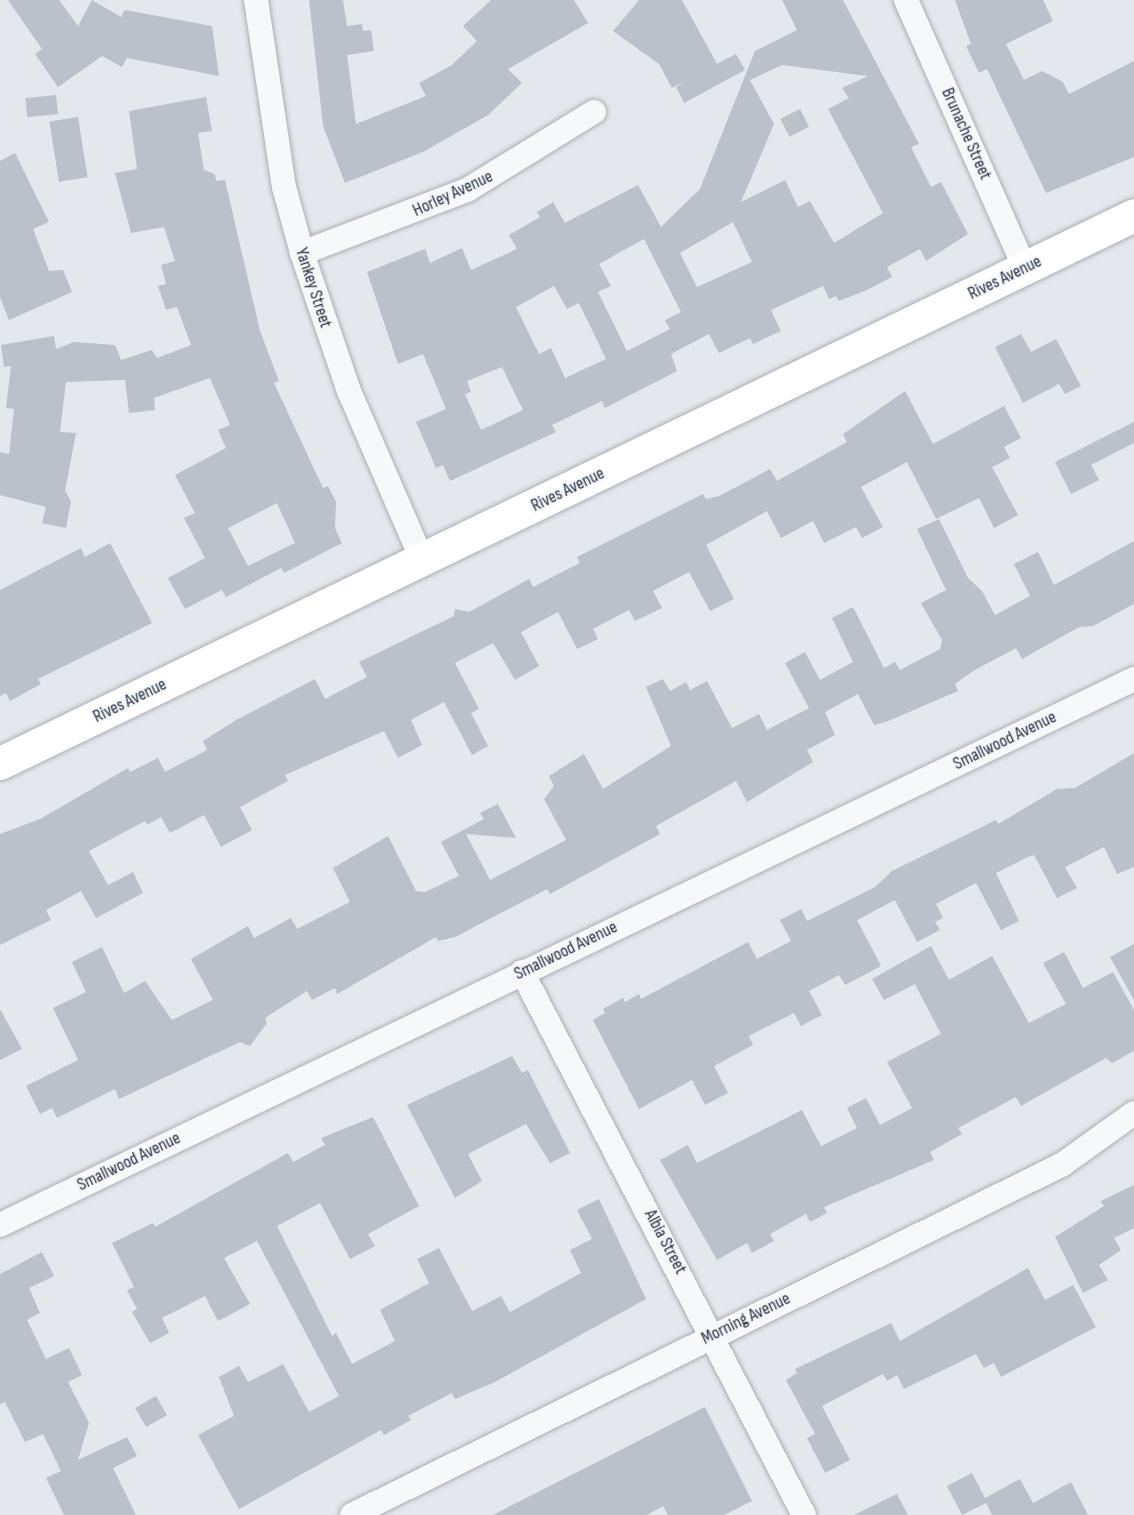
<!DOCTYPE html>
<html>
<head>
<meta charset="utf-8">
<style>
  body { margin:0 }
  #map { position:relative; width:1134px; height:1515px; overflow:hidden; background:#e4e7ec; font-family:"Sofia Sans Condensed",sans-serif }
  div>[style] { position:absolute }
  .building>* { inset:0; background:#bbc0ca; transform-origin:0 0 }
  .roads { filter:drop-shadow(0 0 2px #a9aeb7) drop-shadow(0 0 2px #a9aeb7) }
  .street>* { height:24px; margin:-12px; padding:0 12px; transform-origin:12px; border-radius:12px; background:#f7f8fa }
  .secondary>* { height:33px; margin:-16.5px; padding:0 16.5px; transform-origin:16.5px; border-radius:16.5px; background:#fff }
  span { translate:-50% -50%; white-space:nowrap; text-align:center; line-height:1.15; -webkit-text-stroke:4.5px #f4f6f9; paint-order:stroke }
  .street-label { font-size:18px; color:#2b3445 }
</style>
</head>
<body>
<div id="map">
  <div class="building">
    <i style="clip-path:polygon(8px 0,59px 0,78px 26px,92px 0,121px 17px,125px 10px,212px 26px,219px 76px,127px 58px,122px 67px,102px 56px,58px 87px,35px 54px,42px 49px)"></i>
    <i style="clip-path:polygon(309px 0,343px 0,347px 26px,362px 24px,363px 31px,371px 30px,374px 51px,347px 55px,356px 124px,426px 96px,419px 83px,452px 65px,477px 41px,463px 26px,491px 0,574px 0,588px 23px,508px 69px,522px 83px,488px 115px,423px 152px,345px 183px,323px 126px)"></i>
    <i style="clip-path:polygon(639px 0,682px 0,717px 64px,736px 54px,745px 70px,684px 103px,676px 87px,684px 81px,672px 88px,659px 64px,613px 31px)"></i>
    <i style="clip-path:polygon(evenodd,782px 0,843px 0,919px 144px,911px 147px,931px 187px,941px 182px,968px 234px,926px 261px,920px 249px,887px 267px,892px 277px,867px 290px,839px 301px,836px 296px,829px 299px,823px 286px,771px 310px,781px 331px,753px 344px,750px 338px,719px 353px,709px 334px,671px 354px,677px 371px,605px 408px,602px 401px,552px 425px,556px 432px,450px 481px,443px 465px,436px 468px,416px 422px,446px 409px,423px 354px,398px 364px,367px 272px,425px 249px,430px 263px,462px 248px,471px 270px,517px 249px,509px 235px,540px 217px,537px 212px,553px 202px,565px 223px,638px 185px,661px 227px,700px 189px,755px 51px,797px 30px,782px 0,782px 65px,868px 76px,842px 88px,849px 98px,828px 109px,883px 213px,834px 243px,810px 201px,798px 207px,785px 180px,741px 202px,774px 124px,750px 80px,782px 65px,782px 0,733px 222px,752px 262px,697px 287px,680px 253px,733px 222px,782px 0,644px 239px,681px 312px,665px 320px,670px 329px,627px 351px,598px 292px,611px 286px,599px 264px,644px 239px,782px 0,554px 286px,567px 309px,579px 303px,606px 359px,565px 378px,551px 348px,539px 354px,516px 307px,554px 286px,782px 0,502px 367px,523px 410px,481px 430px,465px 394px,471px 392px,467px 381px,502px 367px)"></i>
    <i style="clip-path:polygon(955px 0,1043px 0,1053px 21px,1006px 44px,1024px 80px,1042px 71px,1063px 82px,1069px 94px,1134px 61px,1134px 157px,1046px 193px,987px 69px,979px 73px,966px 46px,971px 44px)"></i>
    <i style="left:56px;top:95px;width:19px;height:31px;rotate:84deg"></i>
    <i style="clip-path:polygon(evenodd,206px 97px,212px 131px,198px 133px,204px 170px,215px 174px,216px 181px,225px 180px,260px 331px,279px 381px,274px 383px,323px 488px,328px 486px,336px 502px,335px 528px,342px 543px,284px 573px,281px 568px,226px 597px,222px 590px,185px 609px,168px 578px,205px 558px,184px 518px,195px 513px,175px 475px,226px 448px,218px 430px,230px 425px,210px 378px,154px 398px,155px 410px,129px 413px,125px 380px,66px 382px,60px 432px,76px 433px,65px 491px,71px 501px,66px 528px,42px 523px,46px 507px,0 495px,0 452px,9px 454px,14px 409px,6px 408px,11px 366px,4px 367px,1px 345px,54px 336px,56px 349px,74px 342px,115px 345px,121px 360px,152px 350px,157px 358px,191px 345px,177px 307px,166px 310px,158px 286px,166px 284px,161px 265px,175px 261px,164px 227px,131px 233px,115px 173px,137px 169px,129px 111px,206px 97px,277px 503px,295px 543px,248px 566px,228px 528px,277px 503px)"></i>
    <i style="left:800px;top:109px;width:20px;height:22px;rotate:63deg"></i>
    <i style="left:78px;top:117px;width:61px;height:29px;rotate:81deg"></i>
    <i style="clip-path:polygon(15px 153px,49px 222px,33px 229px,49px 271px,63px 270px,72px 292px,9px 320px,0 297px,0 161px)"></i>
    <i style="clip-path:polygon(1021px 334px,1031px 352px,1056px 339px,1081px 386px,1065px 394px,1059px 384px,1023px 403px,995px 347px)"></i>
    <i style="clip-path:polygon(905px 391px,933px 444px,1004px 406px,1021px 438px,1004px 447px,1010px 458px,992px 467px,1018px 515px,994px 528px,979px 498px,936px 519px,907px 462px,861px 487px,883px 527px,862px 538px,856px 527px,824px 543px,813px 521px,781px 538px,767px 511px,706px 545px,734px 599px,710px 611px,689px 572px,653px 591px,662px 608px,635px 621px,629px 610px,593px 629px,598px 639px,577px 649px,558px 612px,521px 632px,539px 666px,515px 680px,493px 643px,455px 663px,479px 709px,471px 713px,488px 746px,472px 755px,444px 702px,411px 720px,422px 745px,398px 758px,384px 731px,285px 775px,288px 781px,240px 807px,252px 830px,221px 847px,204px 815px,170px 833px,161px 817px,147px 825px,145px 821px,89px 851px,108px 885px,133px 872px,143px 893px,96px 918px,81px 891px,46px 910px,51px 920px,0 945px,0 834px,40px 819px,128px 768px,130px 772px,158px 758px,165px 772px,207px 750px,203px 741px,236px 720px,315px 679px,325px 699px,367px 677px,359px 662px,454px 616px,455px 609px,469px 612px,529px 579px,533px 587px,580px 563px,577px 557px,703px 494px,706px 499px,719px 496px,770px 469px,777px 481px,847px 442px,843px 434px)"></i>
    <i style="clip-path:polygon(1134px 422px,1134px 443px,1091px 465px,1099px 480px,1071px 494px,1055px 462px)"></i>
    <i style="clip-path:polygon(939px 519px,968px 578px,982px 591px,995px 615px,1030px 596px,1014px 564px,1038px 552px,1054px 585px,1134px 541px,1134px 604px,1093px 626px,1079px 627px,1022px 659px,1016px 648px,973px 671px,955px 684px,958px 691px,886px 722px,874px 725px,858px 694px,825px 712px,835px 735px,807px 750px,813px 762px,747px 802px,736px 781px,656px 826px,660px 834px,550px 894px,547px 889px,455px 937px,438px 941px,436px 937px,337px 994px,335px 988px,312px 1000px,307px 991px,265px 1018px,267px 1023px,250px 1046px,240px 1042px,119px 1099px,115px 1089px,57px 1118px,52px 1108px,40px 1114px,26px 1086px,78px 1060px,53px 1008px,86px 992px,72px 962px,102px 947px,124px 993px,145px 981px,172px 1020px,213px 1000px,191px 959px,248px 926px,254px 938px,291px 918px,297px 929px,350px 902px,333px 868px,388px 836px,416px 891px,425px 892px,459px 876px,441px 842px,484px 819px,480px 813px,498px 804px,516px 838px,466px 834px,490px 880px,566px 840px,544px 799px,554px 786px,549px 776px,584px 754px,603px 789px,671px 746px,646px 687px,663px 679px,670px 691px,686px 682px,690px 690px,707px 681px,732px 728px,759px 714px,767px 730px,809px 708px,785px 663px,805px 652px,820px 680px,853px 662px,832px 618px,853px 607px,884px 668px,895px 662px,900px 670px,940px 649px,942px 640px,921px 603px,946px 590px,917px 529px)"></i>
    <i style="clip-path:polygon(110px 543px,152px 623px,38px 679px,41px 684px,10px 701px,6px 693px,0 696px,0 590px,81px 548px,85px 557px)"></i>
    <i style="clip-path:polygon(1134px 753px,1134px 867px,1117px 874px,1104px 847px,1065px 867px,1077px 888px,1057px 898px,1034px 855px,1028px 857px,996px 873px,1019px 921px,1001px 930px,976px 883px,936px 904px,943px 918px,935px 922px,940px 930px,917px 942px,895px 900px,857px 920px,881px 966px,845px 985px,839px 975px,809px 991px,822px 1015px,801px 1026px,794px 1013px,749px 1036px,753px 1045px,714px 1066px,728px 1093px,705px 1105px,692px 1080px,639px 1109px,593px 1020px,605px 1013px,603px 1009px,623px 998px,625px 1002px,639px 994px,641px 999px,748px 942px,757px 959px,791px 941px,780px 920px,801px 909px,807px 921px,875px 887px,892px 871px,996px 820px,998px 824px,1057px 789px,1075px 788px)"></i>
    <i style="clip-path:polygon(1134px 944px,1134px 1000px,1110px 957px)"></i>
    <i style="clip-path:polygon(931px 946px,949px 980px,992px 956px,1029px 1023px,1066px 1004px,1043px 963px,1064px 952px,1083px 988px,1113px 972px,1134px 1010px,1134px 1051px,1112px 1063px,1106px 1058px,1021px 1106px,1016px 1097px,958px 1128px,962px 1134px,930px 1152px,934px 1160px,824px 1207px,827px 1213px,810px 1222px,806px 1214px,770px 1234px,774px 1241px,752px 1253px,747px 1243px,717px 1260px,660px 1160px,688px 1145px,697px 1163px,802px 1110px,821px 1146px,857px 1128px,847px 1108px,866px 1098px,880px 1125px,912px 1108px,887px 1062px,941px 1034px,915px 984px,884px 1000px,872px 979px)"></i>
    <i style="clip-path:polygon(0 1009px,22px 1049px,0 1060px)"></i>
    <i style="clip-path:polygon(512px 1056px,522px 1073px,528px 1070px,570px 1153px,550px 1163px,526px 1124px,468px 1154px,482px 1181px,455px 1198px,407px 1105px)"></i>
    <i style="clip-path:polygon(373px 1117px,419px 1206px,368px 1234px,375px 1246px,350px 1259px,320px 1203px,277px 1226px,332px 1336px,336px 1333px,352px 1364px,395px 1341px,380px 1310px,429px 1283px,417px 1259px,439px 1248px,472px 1311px,501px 1296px,510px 1312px,581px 1273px,570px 1250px,592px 1239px,577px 1210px,599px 1199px,646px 1299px,493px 1383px,455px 1399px,452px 1393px,408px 1416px,411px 1420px,384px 1435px,381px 1430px,239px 1509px,198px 1435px,234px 1416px,219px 1377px,239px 1366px,248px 1382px,283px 1364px,309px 1412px,339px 1396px,257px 1241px,224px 1258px,250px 1304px,218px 1321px,205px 1296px,162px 1318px,169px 1333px,150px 1343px,132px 1312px,137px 1309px,127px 1290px,134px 1287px,112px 1243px,153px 1223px,155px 1227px,288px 1153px,293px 1162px,325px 1145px,321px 1138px)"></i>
    <i style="clip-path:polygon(1134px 1185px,1134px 1228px,1114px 1238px,1121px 1250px,1099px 1265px,1108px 1280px,1083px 1293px,1055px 1237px,1104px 1206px,1101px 1201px)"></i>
    <i style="clip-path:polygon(42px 1252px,54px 1276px,29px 1288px,40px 1313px,27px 1320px,46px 1359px,69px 1348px,82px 1375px,68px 1382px,89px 1423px,78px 1460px,127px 1437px,137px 1456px,113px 1468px,136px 1515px,64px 1515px,46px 1478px,61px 1471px,43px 1434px,25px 1442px,5px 1402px,0 1404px,0 1274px)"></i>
    <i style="clip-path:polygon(1028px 1268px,1045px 1300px,1073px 1285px,1096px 1327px,1001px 1377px,994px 1363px,984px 1368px,976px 1354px,904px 1389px,897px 1375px,887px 1381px,883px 1374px,822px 1406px,850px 1460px,825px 1473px,807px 1438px,815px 1434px,786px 1380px,797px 1373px,795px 1369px,891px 1323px,900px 1341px)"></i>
    <i style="left:156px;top:1396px;width:22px;height:24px;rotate:60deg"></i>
    <i style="clip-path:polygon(705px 1407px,752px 1501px,724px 1515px,668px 1515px,663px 1506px,647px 1515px,493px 1515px)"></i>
    <i style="clip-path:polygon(972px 1473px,985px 1498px,1020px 1479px,1033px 1503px,1071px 1482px,1088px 1515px,992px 1515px,986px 1503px,962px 1515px,947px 1486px)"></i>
    <i style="clip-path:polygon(897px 1494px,908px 1515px,854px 1515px)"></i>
  </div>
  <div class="roads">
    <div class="street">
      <i style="left:256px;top:0;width:189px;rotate:81.5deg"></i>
      <i style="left:284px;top:187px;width:68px;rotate:74.7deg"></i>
      <i style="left:302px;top:253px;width:146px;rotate:71.2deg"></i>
      <i style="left:349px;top:391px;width:184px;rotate:66.6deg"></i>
      <i style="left:906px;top:0;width:294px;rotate:66.1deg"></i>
      <i style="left:302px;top:253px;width:177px;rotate:-20.9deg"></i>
      <i style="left:467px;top:190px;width:149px;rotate:-31.6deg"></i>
      <i style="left:522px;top:972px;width:612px;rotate:62.56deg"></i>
      <i style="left:0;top:1225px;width:1259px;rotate:-25.71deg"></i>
      <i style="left:352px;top:1515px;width:793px;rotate:-26.27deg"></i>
      <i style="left:1063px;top:1164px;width:87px;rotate:-35.7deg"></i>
    </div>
    <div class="secondary">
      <i style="left:0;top:763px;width:1259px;rotate:-25.79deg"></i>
    </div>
  </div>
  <div class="street-label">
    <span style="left:966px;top:134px;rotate:66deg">Brunache Street</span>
    <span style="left:453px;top:194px;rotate:-25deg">Horley Avenue</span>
    <span style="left:1005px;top:278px;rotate:-26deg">Rives Avenue</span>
    <span style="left:313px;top:288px;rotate:72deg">Yankey Street</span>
    <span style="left:568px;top:490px;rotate:-26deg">Rives Avenue</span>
    <span style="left:130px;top:701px;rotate:-26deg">Rives Avenue</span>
    <span style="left:1005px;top:741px;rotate:-26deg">Smallwood Avenue</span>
    <span style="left:566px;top:951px;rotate:-26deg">Smallwood Avenue</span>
    <span style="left:129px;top:1162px;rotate:-26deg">Smallwood Avenue</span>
    <span style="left:665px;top:1242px;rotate:62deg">Albia Street</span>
    <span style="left:746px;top:1319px;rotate:-26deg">Morning Avenue</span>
  </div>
</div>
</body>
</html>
